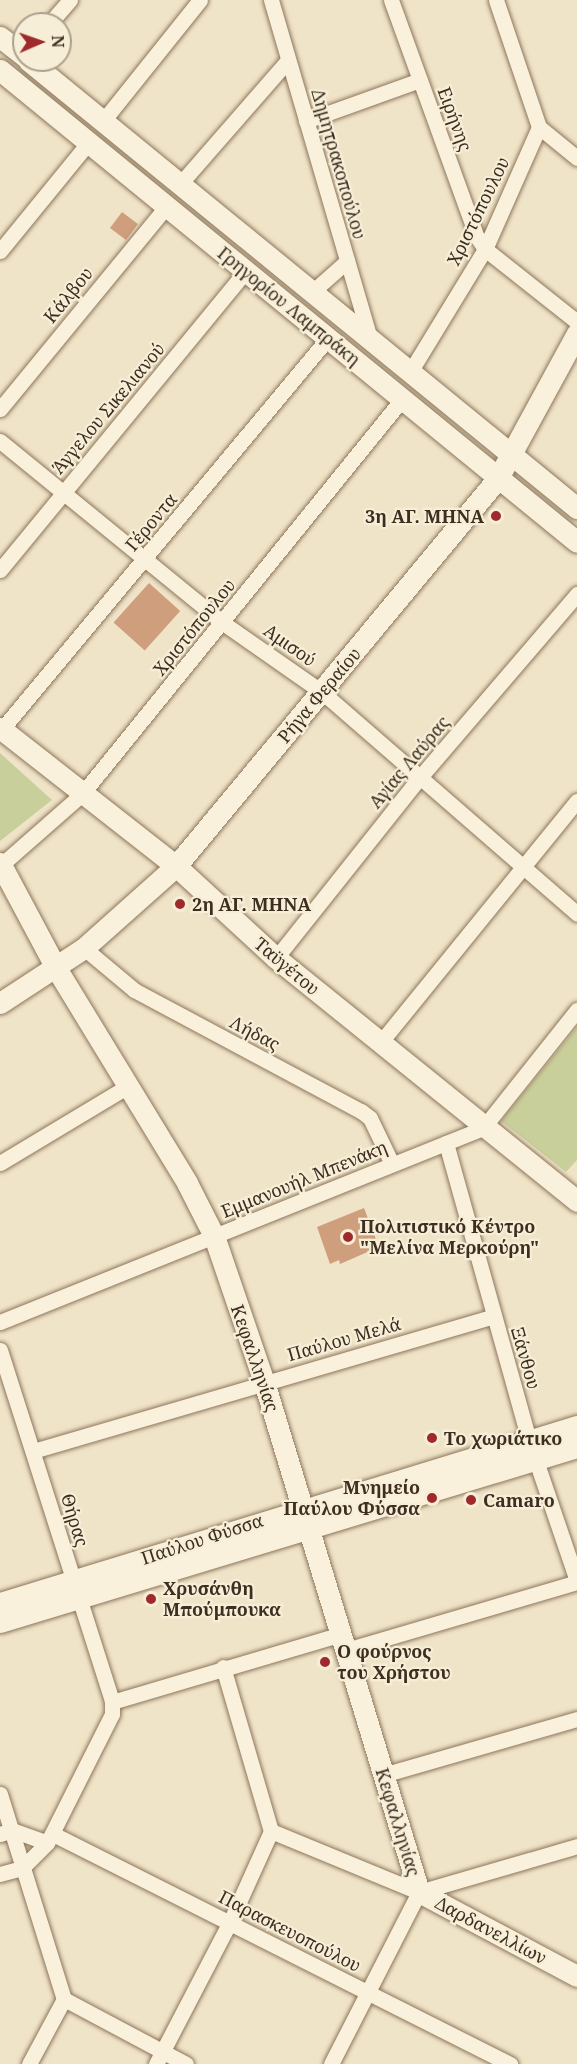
<!DOCTYPE html>
<html>
<head>
<meta charset="utf-8">
<style>
  body { margin:0 }
  #map { position:relative; width:577px; height:2064px; overflow:hidden; background:#f0e4c8; font-family:"Noto Serif",serif }
  div>[style] { position:absolute }
  .green>* { inset:0; background:#c9cf9b }
  .building>* { inset:0; background:#cf9f7d; transform-origin:0 0 }
  .roads { filter:drop-shadow(0 0 2px #8d765c) drop-shadow(0 0 2px #8d765c) }
  .street>* { height:15px; margin:-7.5px; padding:0 7.5px; transform-origin:7.5px; border-radius:7.5px; background:#faf1dc }
  .secondary>* { height:21px; margin:-10.5px; padding:0 10.5px; transform-origin:10.5px; border-radius:10.5px; background:#faf1dc }
  .dots>* { width:16px; height:16px; translate:-50% -50%; box-sizing:border-box; border:3px solid #f7eed8; border-radius:50% }
  span { translate:-50% -50%; white-space:nowrap; text-align:center; line-height:1.15; -webkit-text-stroke:4.5px #f7eed8; paint-order:stroke }
  .street-label { font-size:18px; color:#3d2e20 }
  .poi-label { font-size:18px; color:#3d2e20; font-weight:700 }
  .right { translate:-100% -50%; text-align:right }
  .left { translate:0 -50%; text-align:left }
  .north { position:absolute; left:12px; top:12px; width:60px; height:60px; box-sizing:border-box; background:#f7eed8; border:2px solid #ada18e; border-radius:50%; rotate:88deg; font-size:16px; font-weight:700; line-height:24px; text-align:center; color:#3d2e20 }
  .north::after { content:''; display:block; margin:auto; width:21px; height:27px; background:#9e2a2b; clip-path:polygon(50% 0,100% 100%,50% 72%,0 100%) }
</style>
</head>
<body>
<div id="map">
  <div class="green">
    <i style="clip-path:polygon(0 753px,52px 800px,0 841px)"></i>
    <i style="clip-path:polygon(577px 1027px,577px 1160px,566px 1172px,501px 1121px)"></i>
  </div>
  <div class="building">
    <i style="left:122px;top:212px;width:20px;height:20px;rotate:37deg"></i>
    <i style="left:149px;top:583px;width:42px;height:53px;rotate:42deg"></i>
    <i style="clip-path:polygon(364px 1208px,379px 1247px,340px 1264px,339px 1260px,330px 1264px,317px 1227px)"></i>
  </div>
  <div class="roads">
    <div class="street">
      <i style="left:271px;top:0;width:353px;rotate:73.7deg"></i>
      <i style="left:391px;top:0;width:252px;rotate:70.1deg"></i>
      <i style="left:477px;top:237px;width:14px;rotate:56deg"></i>
      <i style="left:485px;top:249px;width:117px;rotate:38.4deg"></i>
      <i style="left:496px;top:0;width:134px;rotate:71.3deg"></i>
      <i style="left:49px;top:24px;width:32px;rotate:-49deg"></i>
      <i style="left:103px;top:121px;width:155px;rotate:-51.3deg"></i>
      <i style="left:306px;top:121px;width:121px;rotate:-19.8deg"></i>
      <i style="left:539px;top:127px;width:49px;rotate:39.2deg"></i>
      <i style="left:180px;top:184px;width:164px;rotate:-48.9deg"></i>
      <i style="left:0;top:251px;width:141px;rotate:-50.8deg"></i>
      <i style="left:312px;top:292px;width:47px;rotate:-41.5deg"></i>
      <i style="left:410px;top:372px;width:144px;rotate:-58.6deg"></i>
      <i style="left:485px;top:249px;width:133px;rotate:-66.1deg"></i>
      <i style="left:0;top:409px;width:263px;rotate:-50.6deg"></i>
      <i style="left:0;top:441px;width:288px;rotate:39.2deg"></i>
      <i style="left:223px;top:623px;width:121px;rotate:34.9deg"></i>
      <i style="left:322px;top:692px;width:338px;rotate:41deg"></i>
      <i style="left:0;top:570px;width:388px;rotate:-50.6deg"></i>
      <i style="left:2px;top:729px;width:509px;rotate:-50.18deg"></i>
      <i style="left:0;top:866px;width:109px;rotate:-41.3deg"></i>
      <i style="left:82px;top:794px;width:510px;rotate:-50.97deg"></i>
      <i style="left:84px;top:948px;width:65px;rotate:40deg"></i>
      <i style="left:134px;top:990px;width:257px;rotate:28.1deg"></i>
      <i style="left:361px;top:1111px;width:11px;rotate:38deg"></i>
      <i style="left:370px;top:1118px;width:51px;rotate:64.4deg"></i>
      <i style="left:276px;top:958px;width:233px;rotate:-51.5deg"></i>
      <i style="left:421px;top:776px;width:240px;rotate:-49.4deg"></i>
      <i style="left:380px;top:1043px;width:312px;rotate:-50.9deg"></i>
      <i style="left:446px;top:1143px;width:308px;rotate:74.4deg"></i>
      <i style="left:529px;top:1440px;width:149px;rotate:71.2deg"></i>
      <i style="left:0;top:1163px;width:149px;rotate:-31deg"></i>
      <i style="left:0;top:1322px;width:521px;rotate:-21.88deg"></i>
      <i style="left:483px;top:1128px;width:151px;rotate:-51.5deg"></i>
      <i style="left:0;top:1350px;width:369px;rotate:72.3deg"></i>
      <i style="left:112px;top:1702px;width:12px;rotate:90deg"></i>
      <i style="left:112px;top:1714px;width:144px;rotate:116.7deg"></i>
      <i style="left:47px;top:1843px;width:35px;rotate:135deg"></i>
      <i style="left:22px;top:1868px;width:23px;rotate:165deg"></i>
      <i style="left:33px;top:1451px;width:480px;rotate:-16.3deg"></i>
      <i style="left:346px;top:1650px;width:241px;rotate:-16.4deg"></i>
      <i style="left:223px;top:1667px;width:171px;rotate:73.7deg"></i>
      <i style="left:112px;top:1702px;width:239px;rotate:-16.5deg"></i>
      <i style="left:383px;top:1775px;width:202px;rotate:-16.1deg"></i>
      <i style="left:0;top:1794px;width:215px;rotate:72.7deg"></i>
      <i style="left:271px;top:1831px;width:160px;rotate:22.4deg"></i>
      <i style="left:0;top:1834px;width:13px;rotate:-18deg"></i>
      <i style="left:12px;top:1830px;width:37px;rotate:20deg"></i>
      <i style="left:53px;top:1834px;width:512px;rotate:26.72deg"></i>
      <i style="left:419px;top:1892px;width:165px;rotate:-16.2deg"></i>
      <i style="left:64px;top:1999px;width:138px;rotate:28deg"></i>
      <i style="left:29px;top:2064px;width:74px;rotate:-61.7deg"></i>
      <i style="left:156px;top:2064px;width:160px;rotate:-62.5deg"></i>
      <i style="left:230px;top:1922px;width:100px;rotate:-65.7deg"></i>
      <i style="left:331px;top:2064px;width:193px;rotate:-62.9deg"></i>
    </div>
    <div class="secondary">
      <i style="left:0;top:37px;width:31px;rotate:38deg"></i>
      <i style="left:28px;top:60px;width:709px;rotate:39.22deg"></i>
      <i style="left:0;top:70px;width:745px;rotate:39.28deg"></i>
      <i style="left:0;top:728px;width:224px;rotate:38.1deg"></i>
      <i style="left:176px;top:866px;width:136px;rotate:42.6deg"></i>
      <i style="left:276px;top:958px;width:387px;rotate:38.9deg"></i>
      <i style="left:0;top:863px;width:119px;rotate:61.9deg"></i>
      <i style="left:56px;top:968px;width:252px;rotate:58.6deg"></i>
      <i style="left:187px;top:1183px;width:59px;rotate:63deg"></i>
      <i style="left:214px;top:1236px;width:154px;rotate:71.1deg"></i>
      <i style="left:264px;top:1382px;width:533px;rotate:73.09deg"></i>
      <i style="left:419px;top:1892px;width:179px;rotate:28deg"></i>
      <i style="left:0;top:1003px;width:100px;rotate:-33.2deg"></i>
      <i style="left:84px;top:948px;width:123px;rotate:-41.7deg"></i>
      <i style="left:176px;top:866px;width:504px;rotate:-50.31deg"></i>
      <i style="left:498px;top:478px;width:165px;rotate:-61.4deg"></i>
      <i style="left:0;top:1603px;width:604px;rotate:-17.05deg"></i>
      <i style="left:0;top:1622px;width:603px;rotate:-16.87deg"></i>
    </div>
  </div>
  <div class="dots">
    <i style="left:496px;top:516px;background:#9e2a2b"></i>
    <i style="left:180px;top:904px;background:#9e2a2b"></i>
    <i style="left:348px;top:1237px;background:#9e2a2b"></i>
    <i style="left:432px;top:1438px;background:#9e2a2b"></i>
    <i style="left:432px;top:1498px;background:#9e2a2b"></i>
    <i style="left:471px;top:1500px;background:#9e2a2b"></i>
    <i style="left:151px;top:1599px;background:#9e2a2b"></i>
    <i style="left:325px;top:1662px;background:#9e2a2b"></i>
  </div>
  <div class="street-label">
    <span style="left:455px;top:119px;rotate:70deg">Ειρήνης</span>
    <span style="left:339px;top:164px;rotate:74deg">Δημητρακοπούλου</span>
    <span style="left:478px;top:211px;rotate:-64deg">Χριστόπουλου</span>
    <span style="left:68px;top:295px;rotate:-51deg">Κάλβου</span>
    <span style="left:289px;top:306px;rotate:39deg">Γρηγορίου Λαμπράκη</span>
    <span style="left:108px;top:408px;rotate:-50deg">Άγγελου Σικελιανού</span>
    <span style="left:151px;top:522px;rotate:-50deg">Γέροντα</span>
    <span style="left:194px;top:627px;rotate:-51deg">Χριστόπουλου</span>
    <span style="left:290px;top:645px;rotate:35deg">Αμισού</span>
    <span style="left:319px;top:695px;rotate:-50deg">Ρήγα Φεραίου</span>
    <span style="left:409px;top:762px;rotate:-50deg">Αγίας Λαύρας</span>
    <span style="left:287px;top:966px;rotate:40deg">Ταϋγέτου</span>
    <span style="left:255px;top:1033px;rotate:28deg">Λήδας</span>
    <span style="left:304px;top:1179px;rotate:-22deg">Εμμανουήλ Μπενάκη</span>
    <span style="left:344px;top:1339px;rotate:-16deg">Παύλου Μελά</span>
    <span style="left:255px;top:1358px;rotate:71deg">Κεφαλληνίας</span>
    <span style="left:526px;top:1358px;rotate:74deg">Ξάνθου</span>
    <span style="left:75px;top:1520px;rotate:73deg">Θήρας</span>
    <span style="left:202px;top:1539px;rotate:-18deg">Παύλου Φύσσα</span>
    <span style="left:398px;top:1822px;rotate:73deg">Κεφαλληνίας</span>
    <span style="left:491px;top:1930px;rotate:28deg">Δαρδανελλίων</span>
    <span style="left:290px;top:1931px;rotate:27deg">Παρασκευοπούλου</span>
  </div>
  <div class="poi-label">
    <span class="right" style="left:484px;top:516px">3η ΑΓ. ΜΗΝΑ</span>
    <span class="left" style="left:192px;top:904px">2η ΑΓ. ΜΗΝΑ</span>
    <span class="left" style="left:360px;top:1237px">Πολιτιστικό Κέντρο<br>"Μελίνα Μερκούρη"</span>
    <span class="left" style="left:444px;top:1438px">Το χωριάτικο</span>
    <span class="right" style="left:420px;top:1498px">Μνημείο<br>Παύλου Φύσσα</span>
    <span class="left" style="left:483px;top:1500px">Camaro</span>
    <span class="left" style="left:163px;top:1599px">Χρυσάνθη<br>Μπούμπουκα</span>
    <span class="left" style="left:337px;top:1662px">Ο φούρνος<br>του Χρήστου</span>
  </div>
  <div class="north">N</div>
</div>
</body>
</html>
